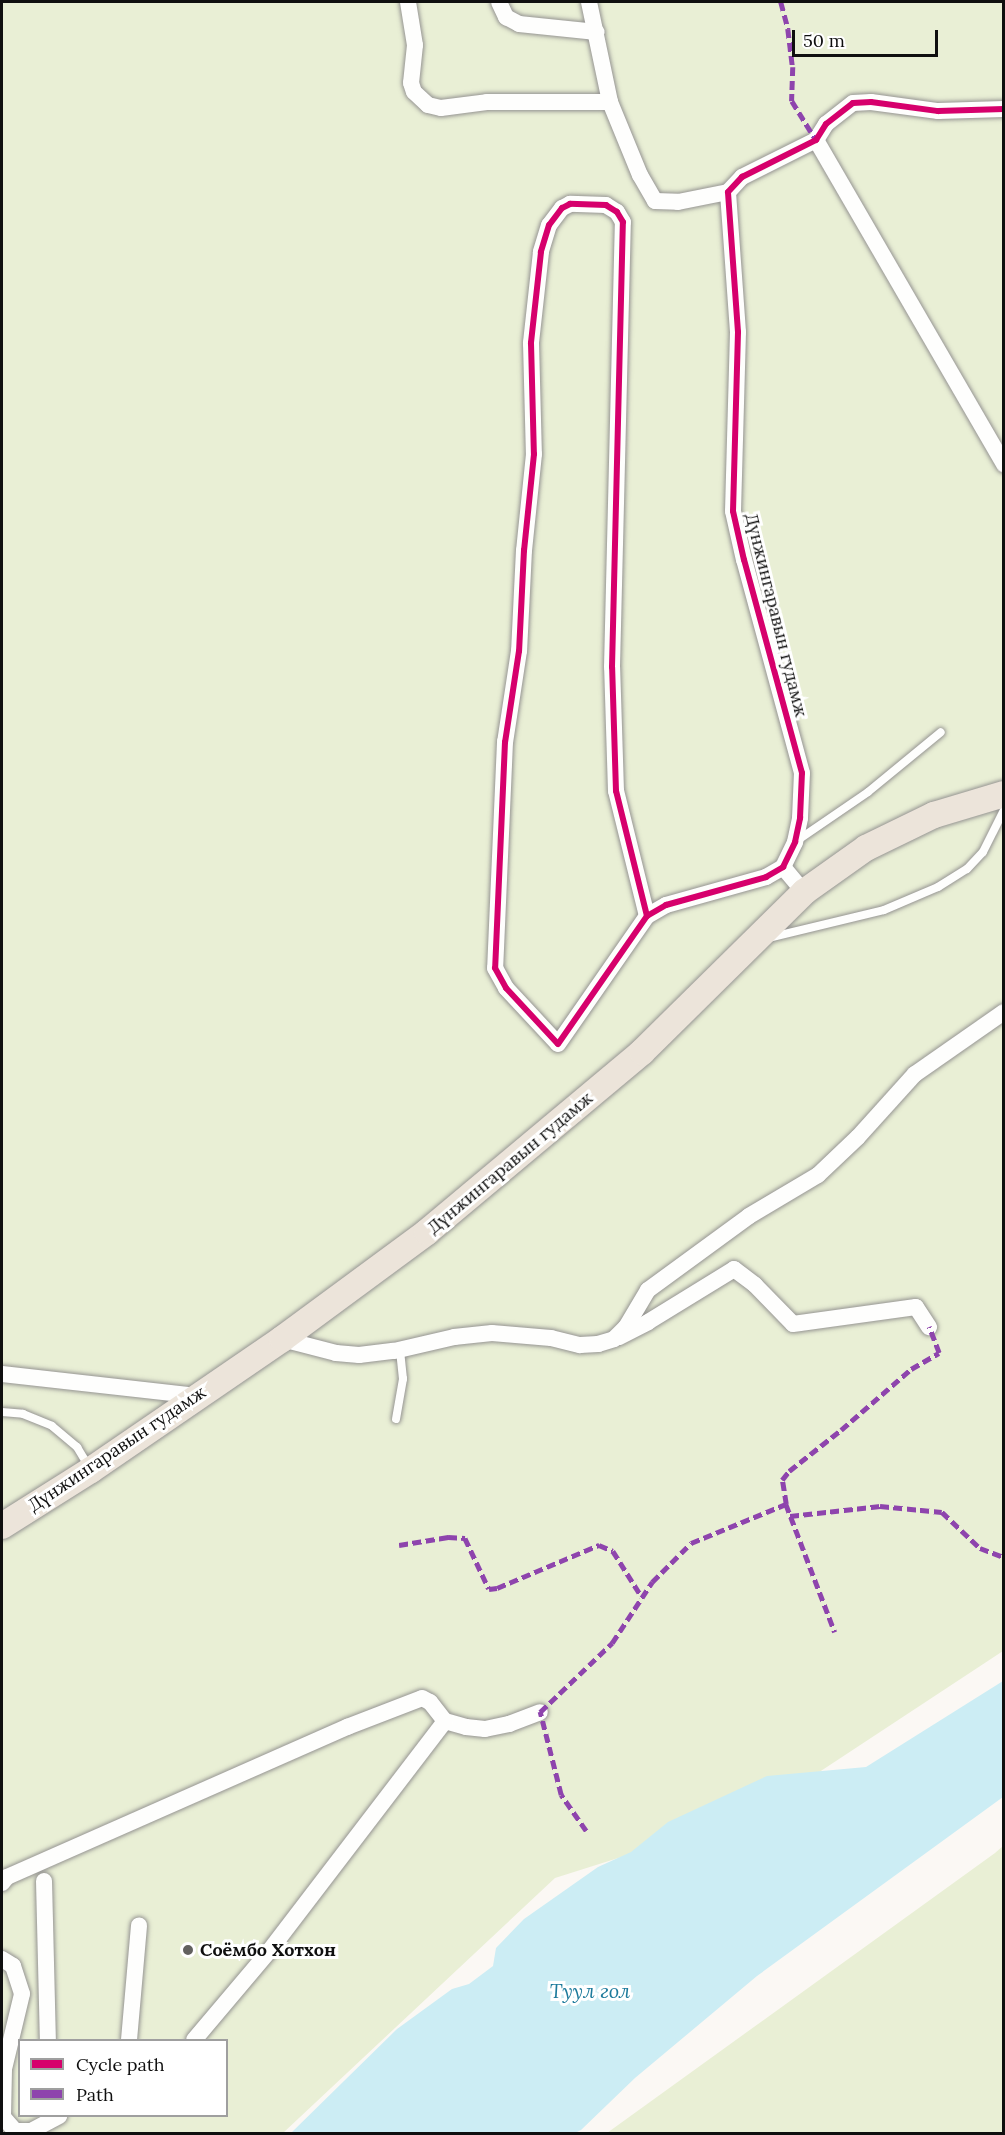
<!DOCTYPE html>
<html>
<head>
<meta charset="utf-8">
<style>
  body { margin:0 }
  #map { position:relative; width:1005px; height:2135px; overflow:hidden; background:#fbf8f4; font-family:Lora,serif }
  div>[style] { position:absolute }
  .green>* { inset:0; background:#e9efd5 }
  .water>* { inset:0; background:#ccedf4 }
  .roads { filter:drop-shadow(0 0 2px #959492) drop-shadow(0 0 2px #959492) }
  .lane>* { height:8px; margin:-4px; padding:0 4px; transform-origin:4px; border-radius:4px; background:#fefefd }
  .street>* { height:16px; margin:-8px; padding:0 8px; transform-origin:8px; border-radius:8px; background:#fefefd }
  .primary>* { height:26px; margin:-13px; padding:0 13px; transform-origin:13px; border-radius:13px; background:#ece4da }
  .quiet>* { height:4.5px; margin-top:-2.25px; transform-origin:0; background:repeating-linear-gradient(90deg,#8e44ad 0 9px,transparent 0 13.5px) }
  .cycleway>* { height:6px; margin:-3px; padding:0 3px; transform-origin:3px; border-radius:3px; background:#d6006c }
  .dots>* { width:16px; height:16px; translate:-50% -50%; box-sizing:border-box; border:3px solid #fff; border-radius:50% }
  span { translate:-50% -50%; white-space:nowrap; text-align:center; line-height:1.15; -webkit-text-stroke:6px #fff; paint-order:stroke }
  .street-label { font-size:18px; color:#0f0f0f }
  .poi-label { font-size:18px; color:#0f0f0f; font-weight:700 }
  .left { translate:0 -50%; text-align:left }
  .water-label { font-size:20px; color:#1d7b9c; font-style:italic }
  .frame { position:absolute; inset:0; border:3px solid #0f0f0f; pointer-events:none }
  .legend { position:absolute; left:18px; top:2039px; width:210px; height:78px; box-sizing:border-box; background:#fff; border:2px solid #9f9f9f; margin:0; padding:8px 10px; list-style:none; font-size:18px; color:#0f0f0f }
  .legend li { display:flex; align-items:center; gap:12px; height:30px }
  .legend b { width:30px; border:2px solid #9f9f9f }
  .scale { position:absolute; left:792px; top:30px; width:146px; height:27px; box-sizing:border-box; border:3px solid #0f0f0f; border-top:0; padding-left:8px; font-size:18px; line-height:21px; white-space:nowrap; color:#0f0f0f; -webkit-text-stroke:4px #fff; paint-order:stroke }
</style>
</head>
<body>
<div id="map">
  <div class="green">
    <i style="clip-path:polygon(evenodd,2px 2px,1003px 2px,1003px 1651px,754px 1815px,555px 1878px,283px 2133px,2px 2134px,2px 2px,20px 2040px,226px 2040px,226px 2116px,20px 2116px,20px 2040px)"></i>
    <i style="clip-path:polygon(1003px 1846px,1003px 2133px,607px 2133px,995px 1853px)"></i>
  </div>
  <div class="water">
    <i style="clip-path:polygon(1003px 1681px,1003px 1797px,757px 1976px,635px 2078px,581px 2130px,573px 2134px,291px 2133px,397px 2029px,452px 1989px,469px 1984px,493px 1966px,496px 1948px,524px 1919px,598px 1867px,631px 1852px,668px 1822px,767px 1776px,866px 1767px)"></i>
  </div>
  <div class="roads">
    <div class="lane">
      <i style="left:798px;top:840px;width:85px;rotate:-34.4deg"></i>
      <i style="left:868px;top:792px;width:94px;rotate:-39.4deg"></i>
      <i style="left:768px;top:938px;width:119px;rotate:-13.6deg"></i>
      <i style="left:884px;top:910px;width:59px;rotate:-23.1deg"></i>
      <i style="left:938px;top:887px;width:34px;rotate:-32deg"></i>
      <i style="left:967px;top:869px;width:23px;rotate:-47deg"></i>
      <i style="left:983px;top:852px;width:47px;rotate:-63.4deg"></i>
      <i style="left:2px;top:1412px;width:21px;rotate:5deg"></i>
      <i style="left:23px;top:1414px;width:31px;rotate:22deg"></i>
      <i style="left:52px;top:1426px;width:33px;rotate:40deg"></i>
      <i style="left:77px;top:1447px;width:26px;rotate:59deg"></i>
      <i style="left:396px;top:1419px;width:41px;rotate:-80.1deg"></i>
      <i style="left:403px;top:1379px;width:30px;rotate:-96deg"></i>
    </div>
    <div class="street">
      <i style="left:408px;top:2px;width:44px;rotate:80.8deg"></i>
      <i style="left:415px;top:45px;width:38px;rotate:96deg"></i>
      <i style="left:411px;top:83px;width:9px;rotate:72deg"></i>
      <i style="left:414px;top:92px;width:19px;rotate:43deg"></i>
      <i style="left:428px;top:105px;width:13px;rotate:13deg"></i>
      <i style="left:441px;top:108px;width:46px;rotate:-7.4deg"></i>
      <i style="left:487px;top:102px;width:123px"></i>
      <i style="left:499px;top:2px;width:17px;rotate:65deg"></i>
      <i style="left:506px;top:17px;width:15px;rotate:28deg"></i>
      <i style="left:519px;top:24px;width:78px;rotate:5.9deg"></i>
      <i style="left:589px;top:2px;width:102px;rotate:78.1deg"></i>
      <i style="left:610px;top:102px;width:79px;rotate:67.7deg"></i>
      <i style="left:640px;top:175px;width:30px;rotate:60deg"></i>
      <i style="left:655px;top:201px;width:23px;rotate:2deg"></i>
      <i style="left:678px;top:202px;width:51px;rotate:-11.3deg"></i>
      <i style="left:816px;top:140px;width:375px;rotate:59.9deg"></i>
      <i style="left:783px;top:867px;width:33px;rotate:50deg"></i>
      <i style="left:647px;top:916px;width:129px;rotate:-103.9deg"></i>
      <i style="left:616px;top:791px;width:124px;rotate:-91.8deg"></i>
      <i style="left:612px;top:667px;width:445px;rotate:-88.6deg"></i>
      <i style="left:623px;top:222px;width:12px;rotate:-121deg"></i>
      <i style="left:617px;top:212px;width:13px;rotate:-148deg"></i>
      <i style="left:606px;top:205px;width:36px;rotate:-178deg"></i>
      <i style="left:570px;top:204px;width:9px;rotate:153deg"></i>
      <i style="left:562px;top:208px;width:21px;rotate:127deg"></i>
      <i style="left:549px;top:225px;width:28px;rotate:107deg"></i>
      <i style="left:541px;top:252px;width:92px;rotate:96.3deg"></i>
      <i style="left:531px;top:343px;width:111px;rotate:88.5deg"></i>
      <i style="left:534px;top:454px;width:97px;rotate:95.9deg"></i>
      <i style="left:524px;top:550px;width:101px;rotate:92.8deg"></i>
      <i style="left:519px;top:651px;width:92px;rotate:98.7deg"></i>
      <i style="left:505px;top:742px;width:226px;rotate:92.5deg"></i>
      <i style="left:495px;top:968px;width:23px;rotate:61deg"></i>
      <i style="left:506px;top:988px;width:76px;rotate:47.1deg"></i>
      <i style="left:558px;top:1044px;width:156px;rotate:-55.2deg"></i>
      <i style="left:647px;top:916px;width:22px;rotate:-30deg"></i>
      <i style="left:666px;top:905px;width:104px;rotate:-15.6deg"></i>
      <i style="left:766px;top:877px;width:20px;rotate:-30deg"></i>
      <i style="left:783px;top:867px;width:28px;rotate:-64deg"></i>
      <i style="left:795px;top:842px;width:25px;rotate:-78deg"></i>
      <i style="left:800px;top:818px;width:45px;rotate:-87.5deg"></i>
      <i style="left:802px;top:773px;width:221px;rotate:-105.2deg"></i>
      <i style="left:744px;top:560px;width:50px;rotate:-102.7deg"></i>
      <i style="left:733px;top:511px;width:179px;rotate:-88.4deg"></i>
      <i style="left:738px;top:332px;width:140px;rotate:-94.1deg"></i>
      <i style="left:728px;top:192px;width:21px;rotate:-47deg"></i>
      <i style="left:742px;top:177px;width:83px;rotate:-26.6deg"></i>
      <i style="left:816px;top:140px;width:19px;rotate:-58deg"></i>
      <i style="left:826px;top:124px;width:34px;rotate:-38deg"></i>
      <i style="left:853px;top:103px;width:18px;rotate:-3deg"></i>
      <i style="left:871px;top:102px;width:68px;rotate:7.7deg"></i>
      <i style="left:938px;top:111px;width:66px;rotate:-1.7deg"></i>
      <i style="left:619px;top:1337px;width:33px;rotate:-27deg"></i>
      <i style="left:648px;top:1322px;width:101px;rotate:-31.6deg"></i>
      <i style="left:734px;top:1269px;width:26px;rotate:37deg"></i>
      <i style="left:755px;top:1285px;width:54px;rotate:45.7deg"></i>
      <i style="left:793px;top:1324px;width:124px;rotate:-7.9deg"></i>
      <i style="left:916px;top:1307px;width:24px;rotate:57deg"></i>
      <i style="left:282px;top:1339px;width:56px;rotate:14.5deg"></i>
      <i style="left:336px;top:1353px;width:23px;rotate:5deg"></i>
      <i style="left:359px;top:1355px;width:35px;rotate:-7deg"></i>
      <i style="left:394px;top:1351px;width:62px;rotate:-13.1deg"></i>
      <i style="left:454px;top:1337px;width:38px;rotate:-6deg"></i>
      <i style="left:492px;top:1333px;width:59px;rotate:4.8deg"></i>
      <i style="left:551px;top:1338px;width:30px;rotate:14deg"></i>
      <i style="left:580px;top:1345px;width:18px;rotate:-3deg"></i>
      <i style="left:598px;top:1344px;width:17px;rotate:-17deg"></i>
      <i style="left:614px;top:1339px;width:17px;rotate:-45deg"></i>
      <i style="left:626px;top:1327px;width:43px;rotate:-59.3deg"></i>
      <i style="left:648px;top:1290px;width:125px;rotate:-36.2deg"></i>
      <i style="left:749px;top:1216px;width:80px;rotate:-30.7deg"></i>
      <i style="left:818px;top:1175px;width:55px;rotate:-43.5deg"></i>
      <i style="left:858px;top:1137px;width:85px;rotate:-47.9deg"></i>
      <i style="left:915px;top:1074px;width:108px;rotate:-34.9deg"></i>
      <i style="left:2px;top:1374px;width:196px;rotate:6.4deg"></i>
      <i style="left:44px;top:1881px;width:159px;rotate:88.6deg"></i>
      <i style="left:2px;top:1883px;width:8px;rotate:-50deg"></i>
      <i style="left:7px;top:1877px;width:372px;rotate:-23.8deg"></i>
      <i style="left:347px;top:1727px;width:80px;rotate:-21.1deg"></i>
      <i style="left:422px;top:1698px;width:9px;rotate:27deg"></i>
      <i style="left:430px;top:1702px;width:24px;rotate:52deg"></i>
      <i style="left:445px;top:1721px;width:22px;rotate:16deg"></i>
      <i style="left:466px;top:1727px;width:19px;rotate:6deg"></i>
      <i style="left:485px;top:1729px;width:25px;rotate:-12deg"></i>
      <i style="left:509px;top:1724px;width:33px;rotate:-21deg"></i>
      <i style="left:2px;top:1959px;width:13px;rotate:32deg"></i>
      <i style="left:13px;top:1966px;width:29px;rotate:72deg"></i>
      <i style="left:22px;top:1994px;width:77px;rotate:103.5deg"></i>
      <i style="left:4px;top:2069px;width:48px;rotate:91.2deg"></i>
      <i style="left:3px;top:2117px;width:18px;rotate:49deg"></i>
      <i style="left:15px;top:2131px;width:16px"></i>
      <i style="left:31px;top:2131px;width:32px;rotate:-28deg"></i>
      <i style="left:129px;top:2040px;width:115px;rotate:-85deg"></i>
      <i style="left:194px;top:2040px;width:118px;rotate:-49.8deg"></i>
      <i style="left:270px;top:1950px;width:288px;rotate:-52.6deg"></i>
    </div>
    <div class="primary">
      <i style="left:2px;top:1526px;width:105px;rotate:-32.2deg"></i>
      <i style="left:91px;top:1470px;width:232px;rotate:-34.4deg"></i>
      <i style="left:282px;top:1339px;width:180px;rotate:-36.4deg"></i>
      <i style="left:427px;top:1232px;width:280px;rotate:-39.9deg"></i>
      <i style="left:642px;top:1052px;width:228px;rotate:-44.6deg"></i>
      <i style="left:804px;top:892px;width:76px;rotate:-35.4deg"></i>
      <i style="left:866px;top:848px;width:76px;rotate:-25.9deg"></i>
      <i style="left:934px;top:815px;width:73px;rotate:-16.7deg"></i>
    </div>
  </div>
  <div class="quiet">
    <i style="left:781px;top:2px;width:28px;rotate:75deg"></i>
    <i style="left:788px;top:29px;width:38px;rotate:83deg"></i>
    <i style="left:793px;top:67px;width:34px;rotate:92deg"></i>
    <i style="left:792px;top:101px;width:46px;rotate:58.4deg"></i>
    <i style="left:786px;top:1504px;width:24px;rotate:-99deg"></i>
    <i style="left:782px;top:1480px;width:11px;rotate:-52deg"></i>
    <i style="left:789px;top:1471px;width:66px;rotate:-38.3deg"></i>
    <i style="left:841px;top:1430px;width:93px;rotate:-41.1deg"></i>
    <i style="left:911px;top:1369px;width:32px;rotate:-30deg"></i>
    <i style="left:939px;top:1353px;width:28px;rotate:-111deg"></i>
    <i style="left:790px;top:1516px;width:91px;rotate:-6.3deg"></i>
    <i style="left:880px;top:1506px;width:62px;rotate:5.5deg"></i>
    <i style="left:942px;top:1512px;width:52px;rotate:43.5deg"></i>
    <i style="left:980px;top:1548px;width:25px;rotate:21deg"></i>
    <i style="left:399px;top:1545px;width:50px;rotate:-9.3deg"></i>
    <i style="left:448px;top:1537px;width:17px;rotate:3deg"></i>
    <i style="left:465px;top:1538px;width:56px;rotate:64.8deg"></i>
    <i style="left:489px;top:1589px;width:8px;rotate:-7deg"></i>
    <i style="left:497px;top:1588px;width:111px;rotate:-22.9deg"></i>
    <i style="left:599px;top:1545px;width:15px;rotate:23deg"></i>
    <i style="left:613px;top:1551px;width:54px;rotate:57.8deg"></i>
    <i style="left:586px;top:1831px;width:44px;rotate:-124.8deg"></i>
    <i style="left:561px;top:1795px;width:86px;rotate:-104.2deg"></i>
    <i style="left:540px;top:1712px;width:100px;rotate:-43.8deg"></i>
    <i style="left:612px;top:1643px;width:73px;rotate:-56.7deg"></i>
    <i style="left:652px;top:1582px;width:55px;rotate:-45deg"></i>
    <i style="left:691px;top:1543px;width:103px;rotate:-22.3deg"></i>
    <i style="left:786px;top:1504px;width:137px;rotate:69.1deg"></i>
  </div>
  <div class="cycleway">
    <i style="left:647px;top:916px;width:129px;rotate:-103.9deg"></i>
    <i style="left:616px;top:791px;width:124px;rotate:-91.8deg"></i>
    <i style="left:612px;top:667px;width:445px;rotate:-88.6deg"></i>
    <i style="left:623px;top:222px;width:12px;rotate:-121deg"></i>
    <i style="left:617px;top:212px;width:13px;rotate:-148deg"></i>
    <i style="left:606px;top:205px;width:36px;rotate:-178deg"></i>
    <i style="left:570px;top:204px;width:9px;rotate:153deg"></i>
    <i style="left:562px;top:208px;width:21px;rotate:127deg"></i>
    <i style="left:549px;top:225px;width:28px;rotate:107deg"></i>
    <i style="left:541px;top:252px;width:92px;rotate:96.3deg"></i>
    <i style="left:531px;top:343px;width:111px;rotate:88.5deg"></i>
    <i style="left:534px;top:454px;width:97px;rotate:95.9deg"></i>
    <i style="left:524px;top:550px;width:101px;rotate:92.8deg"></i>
    <i style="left:519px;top:651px;width:92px;rotate:98.7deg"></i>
    <i style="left:505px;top:742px;width:226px;rotate:92.5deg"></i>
    <i style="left:495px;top:968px;width:23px;rotate:61deg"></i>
    <i style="left:506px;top:988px;width:76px;rotate:47.1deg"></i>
    <i style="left:558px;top:1044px;width:156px;rotate:-55.2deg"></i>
    <i style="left:647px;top:916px;width:22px;rotate:-30deg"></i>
    <i style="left:666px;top:905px;width:104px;rotate:-15.6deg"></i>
    <i style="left:766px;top:877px;width:20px;rotate:-30deg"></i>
    <i style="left:783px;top:867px;width:28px;rotate:-64deg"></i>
    <i style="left:795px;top:842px;width:25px;rotate:-78deg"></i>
    <i style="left:800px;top:818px;width:45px;rotate:-87.5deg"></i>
    <i style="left:802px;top:773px;width:221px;rotate:-105.2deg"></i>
    <i style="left:744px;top:560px;width:50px;rotate:-102.7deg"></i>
    <i style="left:733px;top:511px;width:179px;rotate:-88.4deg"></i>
    <i style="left:738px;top:332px;width:140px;rotate:-94.1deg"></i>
    <i style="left:728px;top:192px;width:21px;rotate:-47deg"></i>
    <i style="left:742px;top:177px;width:83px;rotate:-26.6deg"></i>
    <i style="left:816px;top:140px;width:19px;rotate:-58deg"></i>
    <i style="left:826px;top:124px;width:34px;rotate:-38deg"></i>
    <i style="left:853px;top:103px;width:18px;rotate:-3deg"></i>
    <i style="left:871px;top:102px;width:68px;rotate:7.7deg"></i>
    <i style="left:938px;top:111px;width:66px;rotate:-1.7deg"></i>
  </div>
  <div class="dots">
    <i style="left:188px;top:1950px;background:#62615f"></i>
  </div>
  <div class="street-label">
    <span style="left:776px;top:615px;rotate:76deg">Дүнжингаравын гудамж</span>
    <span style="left:510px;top:1163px;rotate:-40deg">Дүнжингаравын гудамж</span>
    <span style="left:117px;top:1449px;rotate:-34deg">Дүнжингаравын гудамж</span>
  </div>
  <div class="poi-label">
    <span class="left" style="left:200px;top:1950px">Соёмбо Хотхон</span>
  </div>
  <div class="water-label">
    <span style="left:590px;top:1990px">Туул гол</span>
  </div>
  <div class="frame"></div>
  <ul class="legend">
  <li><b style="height:8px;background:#d6006c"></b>Cycle path</li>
  <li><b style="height:8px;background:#8e44ad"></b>Path</li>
  </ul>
  <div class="scale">50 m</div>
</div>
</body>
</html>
